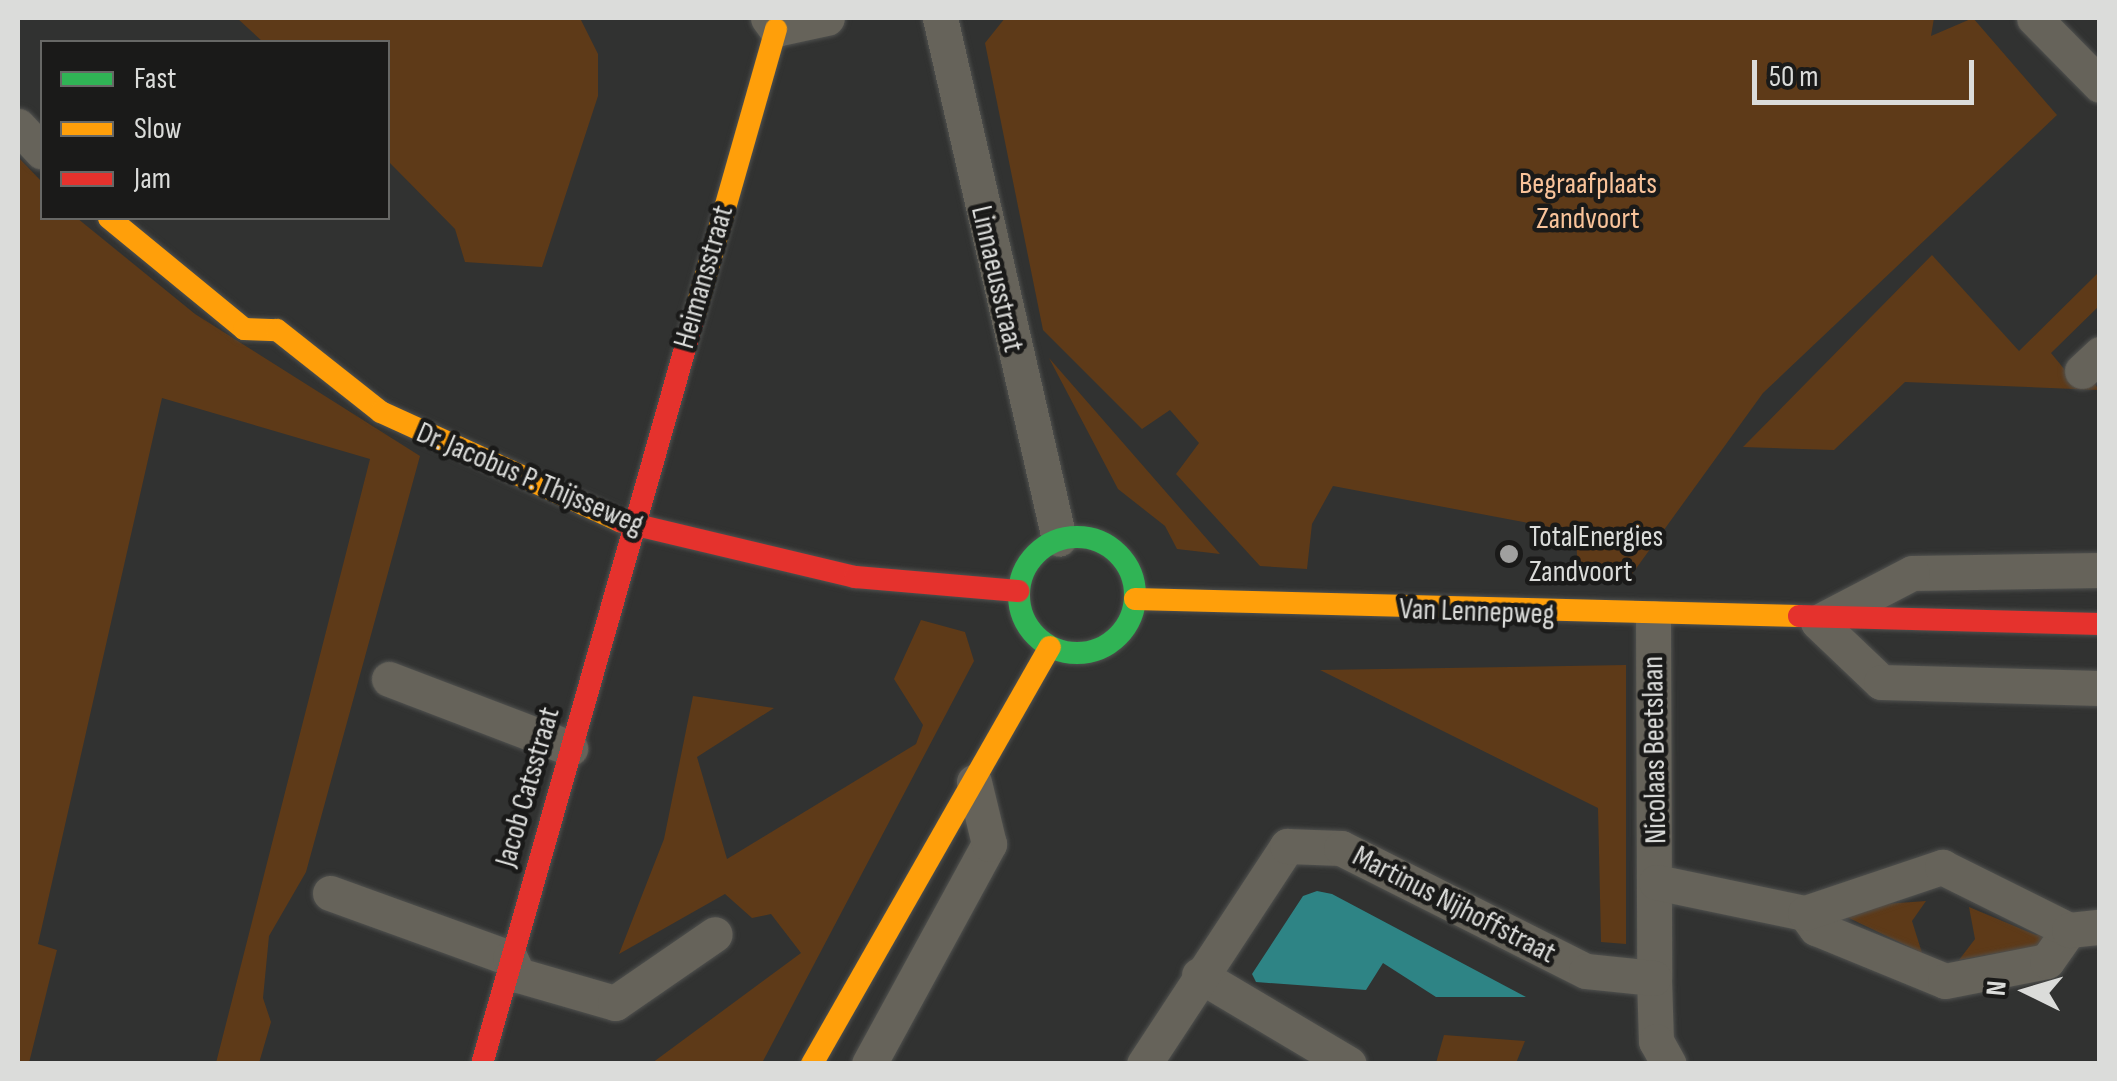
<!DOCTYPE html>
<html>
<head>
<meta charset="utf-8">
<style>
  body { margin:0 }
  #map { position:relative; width:2117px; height:1081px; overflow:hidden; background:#313231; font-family:"Sofia Sans Condensed",sans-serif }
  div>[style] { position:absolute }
  .green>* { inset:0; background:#5e3a18 }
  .water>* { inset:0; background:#2e8485 }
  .roads { filter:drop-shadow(0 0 2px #50514f) drop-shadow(0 0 2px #50514f) }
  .street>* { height:35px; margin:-17.5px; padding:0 17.5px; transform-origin:17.5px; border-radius:17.5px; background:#66635a }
  .fast>* { height:22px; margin:-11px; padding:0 11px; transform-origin:11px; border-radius:11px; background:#30b455 }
  .fast>.ring { margin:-11px; padding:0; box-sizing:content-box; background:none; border:22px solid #30b455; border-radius:50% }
  .slow>* { height:22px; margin:-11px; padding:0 11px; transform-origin:11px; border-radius:11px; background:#ff9f0a }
  .jam>* { height:22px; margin:-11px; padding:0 11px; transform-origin:11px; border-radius:11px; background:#e5322d }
  .dots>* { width:28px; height:28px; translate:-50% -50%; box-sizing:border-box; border:5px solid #1a1a19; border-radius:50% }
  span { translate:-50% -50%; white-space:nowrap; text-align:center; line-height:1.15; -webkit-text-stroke:9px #1a1a19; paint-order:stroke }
  .park-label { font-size:30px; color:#f9c39a }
  .street-label { font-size:30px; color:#dbdcda }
  .poi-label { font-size:30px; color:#dbdcda }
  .left { translate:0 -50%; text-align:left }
  .frame { position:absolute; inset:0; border:20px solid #dbdcda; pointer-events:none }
  .legend { position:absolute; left:40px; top:40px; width:350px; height:180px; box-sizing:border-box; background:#1a1a19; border:2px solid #676866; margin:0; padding:12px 18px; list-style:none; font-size:30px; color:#dbdcda }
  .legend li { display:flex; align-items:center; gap:20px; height:50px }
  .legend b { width:50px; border:2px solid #676866 }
  .north { position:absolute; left:1977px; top:941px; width:100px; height:100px; -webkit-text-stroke:8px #1a1a19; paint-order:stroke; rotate:275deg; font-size:28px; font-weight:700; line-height:40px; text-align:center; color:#dbdcda }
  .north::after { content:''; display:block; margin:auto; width:35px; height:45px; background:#dbdcda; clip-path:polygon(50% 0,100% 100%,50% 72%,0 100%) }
  .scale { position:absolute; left:1752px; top:60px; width:222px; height:45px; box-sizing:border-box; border:5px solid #dbdcda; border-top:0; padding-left:12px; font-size:30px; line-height:35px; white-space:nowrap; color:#dbdcda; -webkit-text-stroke:8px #1a1a19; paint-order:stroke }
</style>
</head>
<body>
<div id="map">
  <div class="green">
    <i style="clip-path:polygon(237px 18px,580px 18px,598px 54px,598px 96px,542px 267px,465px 262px,455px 229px,388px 161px,388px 42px,263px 42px)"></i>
    <i style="clip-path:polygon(1005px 18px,1934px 18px,1931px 36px,1973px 18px,2057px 115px,1763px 393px,1627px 581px,1578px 580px,1576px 532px,1333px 486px,1312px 524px,1307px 569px,1260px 566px,1176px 474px,1199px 443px,1170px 410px,1142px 429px,1043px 330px,985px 43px)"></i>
    <i style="clip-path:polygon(18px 157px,42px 182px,42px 218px,77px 218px,195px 314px,420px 456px,306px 872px,269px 936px,263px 998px,271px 1022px,259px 1063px,216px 1063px,370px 459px,162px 398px,38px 944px,57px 950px,29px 1063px,18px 1063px)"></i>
    <i style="clip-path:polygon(1932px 255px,2019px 351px,2099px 272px,2099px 306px,2051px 353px,2074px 381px,2091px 378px,2099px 390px,1905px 382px,1834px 450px,1743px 447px)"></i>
    <i style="clip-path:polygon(1049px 358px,1220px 554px,1177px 549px,1165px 526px,1118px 489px)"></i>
    <i style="clip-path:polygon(921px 620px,965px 632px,974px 661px,762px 1063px,652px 1063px,801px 953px,771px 914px,752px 918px,725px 894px,619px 954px,664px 839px,693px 696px,774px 708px,697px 757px,727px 859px,916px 744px,923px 725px,894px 679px)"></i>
    <i style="clip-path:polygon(1626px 665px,1626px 944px,1601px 942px,1598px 808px,1320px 670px)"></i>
    <i style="clip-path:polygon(1926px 901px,1912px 921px,1922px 953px,1828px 908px)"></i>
    <i style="clip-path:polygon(1969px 907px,2036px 935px,2048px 930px,2037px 946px,1959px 960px,1975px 939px)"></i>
    <i style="clip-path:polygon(1444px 1035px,1525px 1041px,1516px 1063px,1436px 1063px)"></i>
  </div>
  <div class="water">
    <i style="clip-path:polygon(1317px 891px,1332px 894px,1526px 997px,1436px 997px,1383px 963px,1366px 990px,1256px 982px,1252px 974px,1303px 896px)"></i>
  </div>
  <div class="roads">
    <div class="street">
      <i style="left:768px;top:18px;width:14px;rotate:54deg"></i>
      <i style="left:776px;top:29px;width:52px;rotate:-12.2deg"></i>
      <i style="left:940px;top:18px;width:534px;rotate:77.13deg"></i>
      <i style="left:2034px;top:18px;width:94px;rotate:45.4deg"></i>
      <i style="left:18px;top:126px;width:35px;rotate:47deg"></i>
      <i style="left:2082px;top:371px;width:25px;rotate:-43deg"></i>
      <i style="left:2100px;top:570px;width:188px;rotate:179.1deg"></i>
      <i style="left:1912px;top:573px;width:106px;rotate:152.5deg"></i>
      <i style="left:1818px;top:622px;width:87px;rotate:43.6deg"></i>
      <i style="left:1881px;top:682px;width:219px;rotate:1.6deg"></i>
      <i style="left:1653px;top:618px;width:360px;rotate:89.8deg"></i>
      <i style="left:1654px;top:978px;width:63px;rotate:88.2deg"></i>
      <i style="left:1656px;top:1041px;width:26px;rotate:61deg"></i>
      <i style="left:389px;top:679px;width:194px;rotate:20.9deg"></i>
      <i style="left:1656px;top:882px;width:152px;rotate:11.8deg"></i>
      <i style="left:1805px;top:913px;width:19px;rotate:54deg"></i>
      <i style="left:1816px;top:928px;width:139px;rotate:22.3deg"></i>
      <i style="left:1945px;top:981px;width:104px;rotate:-11.1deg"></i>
      <i style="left:2047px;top:961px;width:38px;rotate:-55deg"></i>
      <i style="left:330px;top:893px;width:191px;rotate:19.9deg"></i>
      <i style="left:510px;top:958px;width:19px;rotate:65deg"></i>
      <i style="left:518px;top:975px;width:101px;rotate:16.1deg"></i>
      <i style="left:615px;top:1003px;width:121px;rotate:-34.6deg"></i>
      <i style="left:1805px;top:913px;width:145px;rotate:-18.6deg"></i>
      <i style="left:1942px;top:867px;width:142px;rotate:26.4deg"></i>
      <i style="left:2069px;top:930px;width:31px;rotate:-6deg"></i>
      <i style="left:1199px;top:975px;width:174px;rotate:30.7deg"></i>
      <i style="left:869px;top:1064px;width:251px;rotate:-61.4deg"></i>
      <i style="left:989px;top:844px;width:64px;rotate:-103.6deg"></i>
      <i style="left:1144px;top:1064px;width:261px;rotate:-56.7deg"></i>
      <i style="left:1287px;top:846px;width:54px;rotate:2.1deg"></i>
      <i style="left:1341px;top:848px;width:274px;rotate:26.7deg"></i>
      <i style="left:1586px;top:971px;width:68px;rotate:5.9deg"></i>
    </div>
    <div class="fast">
      <i class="ring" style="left:1019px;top:537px;width:94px;height:94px"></i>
    </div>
    <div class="slow">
      <i style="left:109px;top:218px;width:175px;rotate:39.4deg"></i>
      <i style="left:244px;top:329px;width:33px;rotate:2deg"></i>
      <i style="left:277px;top:330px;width:132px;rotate:38.3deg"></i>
      <i style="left:381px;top:412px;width:263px;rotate:24.5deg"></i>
      <i style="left:696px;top:310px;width:292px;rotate:-74.1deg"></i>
      <i style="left:1135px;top:599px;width:664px;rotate:1.47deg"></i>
      <i style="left:812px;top:1064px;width:480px;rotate:-60.3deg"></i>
    </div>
    <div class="jam">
      <i style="left:620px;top:521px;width:242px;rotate:13.4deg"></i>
      <i style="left:855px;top:577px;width:164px;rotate:4.9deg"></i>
      <i style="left:1799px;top:616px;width:301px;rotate:1.5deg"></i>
      <i style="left:482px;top:1064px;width:784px;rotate:-74.16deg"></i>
    </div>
  </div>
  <div class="dots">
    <i style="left:1509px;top:554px;background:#a0a09f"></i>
  </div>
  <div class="park-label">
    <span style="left:1588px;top:201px">Begraafplaats<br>Zandvoort</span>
  </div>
  <div class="street-label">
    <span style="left:704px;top:277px;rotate:-74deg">Heimansstraat</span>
    <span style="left:997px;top:279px;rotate:77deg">Linnaeusstraat</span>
    <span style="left:530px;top:479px;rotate:23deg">Dr. Jacobus P. Thijsseweg</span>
    <span style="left:1477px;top:612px;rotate:2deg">Van Lennepweg</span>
    <span style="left:1655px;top:750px;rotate:-91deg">Nicolaas Beetslaan</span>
    <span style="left:528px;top:787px;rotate:-74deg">Jacob Catsstraat</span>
    <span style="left:1454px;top:905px;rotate:27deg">Martinus Nijhoffstraat</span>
  </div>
  <div class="poi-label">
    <span class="left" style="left:1529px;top:554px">TotalEnergies<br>Zandvoort</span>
  </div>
  <div class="frame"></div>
  <ul class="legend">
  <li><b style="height:12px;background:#30b455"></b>Fast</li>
  <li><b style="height:12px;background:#ff9f0a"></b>Slow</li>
  <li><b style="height:12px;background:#e5322d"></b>Jam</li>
  </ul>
  <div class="north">N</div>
  <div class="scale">50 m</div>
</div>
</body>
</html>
